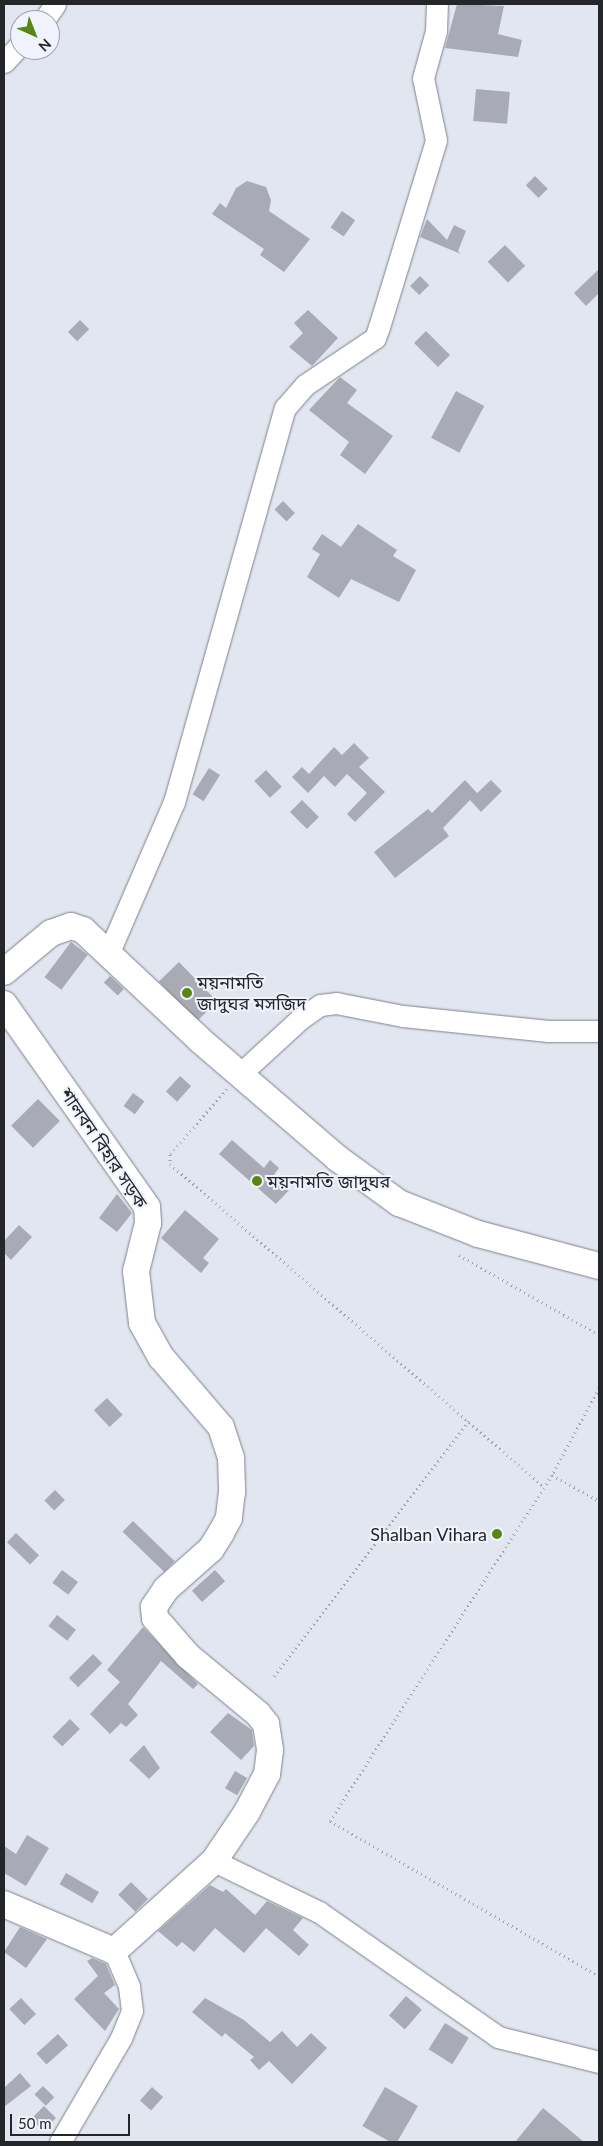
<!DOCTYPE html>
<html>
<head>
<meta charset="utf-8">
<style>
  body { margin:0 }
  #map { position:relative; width:603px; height:2146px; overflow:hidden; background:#e2e6f1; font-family:Lato,"Noto Sans Bengali",sans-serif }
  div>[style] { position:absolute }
  .building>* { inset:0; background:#a8abb6; transform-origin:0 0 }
  .path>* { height:3px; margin-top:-1.5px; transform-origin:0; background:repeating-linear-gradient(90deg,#9da0a9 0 1px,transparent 0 5px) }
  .roads { filter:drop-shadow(0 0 1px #7e818a) drop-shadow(0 0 1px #7e818a) }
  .minor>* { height:21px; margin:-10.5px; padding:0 10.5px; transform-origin:10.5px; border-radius:10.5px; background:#fff }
  .major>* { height:26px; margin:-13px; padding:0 13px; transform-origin:13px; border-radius:13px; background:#fff }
  .dots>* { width:14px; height:14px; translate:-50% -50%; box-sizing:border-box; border:2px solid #f0f3fe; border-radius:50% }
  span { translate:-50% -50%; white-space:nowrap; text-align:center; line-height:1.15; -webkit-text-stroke:4px #f0f3fe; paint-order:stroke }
  .poi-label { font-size:18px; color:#25262a }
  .left { translate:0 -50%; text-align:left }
  .right { translate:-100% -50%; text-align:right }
  .street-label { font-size:18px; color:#25262a }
  .frame { position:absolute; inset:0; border:5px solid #25262a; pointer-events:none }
  .north { position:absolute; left:10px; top:10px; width:50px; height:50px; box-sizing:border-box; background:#f0f3fe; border:1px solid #9fa1a9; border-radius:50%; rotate:136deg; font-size:14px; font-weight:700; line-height:20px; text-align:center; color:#25262a }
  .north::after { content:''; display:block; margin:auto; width:18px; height:22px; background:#598513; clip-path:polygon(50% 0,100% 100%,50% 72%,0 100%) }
  .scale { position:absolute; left:10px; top:2114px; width:120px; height:22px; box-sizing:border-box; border:2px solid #25262a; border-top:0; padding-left:6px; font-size:15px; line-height:18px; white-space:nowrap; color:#25262a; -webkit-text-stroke:4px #f0f3fe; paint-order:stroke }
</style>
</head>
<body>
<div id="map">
  <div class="building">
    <i style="clip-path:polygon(457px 4px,504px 6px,498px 34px,522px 40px,518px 57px,445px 48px)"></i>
    <i style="left:476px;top:89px;width:34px;height:32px;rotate:5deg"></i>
    <i style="left:535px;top:176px;width:18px;height:13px;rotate:45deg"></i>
    <i style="clip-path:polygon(247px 181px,266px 187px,271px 200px,269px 211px,310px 239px,284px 272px,260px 255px,264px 249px,212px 214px,220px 203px,226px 208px,236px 188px)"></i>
    <i style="left:342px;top:211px;width:16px;height:20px;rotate:35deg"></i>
    <i style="clip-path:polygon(427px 219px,447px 240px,454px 225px,466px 231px,458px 251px,461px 254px,420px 237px)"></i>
    <i style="left:505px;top:245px;width:29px;height:24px;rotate:46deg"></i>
    <i style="clip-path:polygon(599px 269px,599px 293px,586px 306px,574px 293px)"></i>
    <i style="left:420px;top:276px;width:13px;height:14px;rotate:45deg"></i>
    <i style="clip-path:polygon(308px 310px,338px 338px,312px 366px,289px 347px,303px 333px,294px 323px)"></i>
    <i style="left:80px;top:320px;width:13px;height:17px;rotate:45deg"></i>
    <i style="left:426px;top:331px;width:34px;height:17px;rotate:45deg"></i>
    <i style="clip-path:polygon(340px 377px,357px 390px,347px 403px,393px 436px,365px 474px,340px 455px,349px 442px,309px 410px)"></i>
    <i style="left:456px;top:391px;width:32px;height:53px;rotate:28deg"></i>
    <i style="left:283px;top:501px;width:17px;height:12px;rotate:45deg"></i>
    <i style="clip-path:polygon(358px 524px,397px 550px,393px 556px,416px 570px,399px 602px,351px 579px,339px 598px,307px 577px,320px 554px,312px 549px,322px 534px,341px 547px)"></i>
    <i style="clip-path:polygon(354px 743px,369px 758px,359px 767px,385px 792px,355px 822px,347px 814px,367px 793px,347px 774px,335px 787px,324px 776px,308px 793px,292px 777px,302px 767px,309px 774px,334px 747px,342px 755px)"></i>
    <i style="left:209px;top:768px;width:13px;height:31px;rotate:32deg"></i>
    <i style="left:266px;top:770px;width:23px;height:16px;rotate:47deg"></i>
    <i style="clip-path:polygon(465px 780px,477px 793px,474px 796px,491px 780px,502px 791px,481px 812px,470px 800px,443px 828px,449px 836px,395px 878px,374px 852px,428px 809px,432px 813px)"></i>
    <i style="left:302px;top:800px;width:24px;height:17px;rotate:45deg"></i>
    <i style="left:71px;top:942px;width:21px;height:44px;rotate:37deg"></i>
    <i style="left:179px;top:962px;width:55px;height:28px;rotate:46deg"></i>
    <i style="left:110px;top:976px;width:19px;height:9px;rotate:43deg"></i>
    <i style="left:180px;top:1076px;width:15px;height:21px;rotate:42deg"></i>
    <i style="left:133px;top:1093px;width:14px;height:16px;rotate:36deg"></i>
    <i style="left:38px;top:1099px;width:31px;height:38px;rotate:45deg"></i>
    <i style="clip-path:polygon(232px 1140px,264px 1168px,270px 1160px,279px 1168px,273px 1176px,289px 1190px,276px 1204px,219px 1154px)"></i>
    <i style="clip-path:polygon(117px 1194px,132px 1213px,117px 1232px,99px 1218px)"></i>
    <i style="clip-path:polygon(185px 1210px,219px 1239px,203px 1258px,209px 1263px,201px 1273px,161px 1238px)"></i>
    <i style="clip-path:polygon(19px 1225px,32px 1237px,11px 1260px,4px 1253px,4px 1241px)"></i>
    <i style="left:107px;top:1398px;width:23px;height:18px;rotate:47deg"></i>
    <i style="left:55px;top:1490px;width:14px;height:15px;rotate:45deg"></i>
    <i style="left:133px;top:1521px;width:58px;height:15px;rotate:44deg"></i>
    <i style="left:16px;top:1533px;width:32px;height:13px;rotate:44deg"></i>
    <i style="left:62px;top:1570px;width:20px;height:16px;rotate:37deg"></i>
    <i style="left:215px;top:1570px;width:15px;height:31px;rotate:48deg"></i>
    <i style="left:57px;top:1615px;width:24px;height:14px;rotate:38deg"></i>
    <i style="clip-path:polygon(143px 1627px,198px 1684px,193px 1689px,161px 1661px,128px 1704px,138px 1715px,126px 1727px,121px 1723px,110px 1734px,90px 1714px,120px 1682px,107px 1670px)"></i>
    <i style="left:93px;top:1654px;width:13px;height:34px;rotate:45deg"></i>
    <i style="clip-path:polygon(228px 1713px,252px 1730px,254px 1746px,241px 1760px,210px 1732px)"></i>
    <i style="left:70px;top:1719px;width:14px;height:25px;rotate:45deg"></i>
    <i style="clip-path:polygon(144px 1745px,160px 1768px,149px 1779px,129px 1760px)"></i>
    <i style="left:235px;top:1771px;width:14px;height:20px;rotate:30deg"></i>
    <i style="clip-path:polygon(27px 1835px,49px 1848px,26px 1886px,4px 1873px,4px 1846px,16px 1854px)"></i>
    <i style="left:66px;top:1873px;width:38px;height:13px;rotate:30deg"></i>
    <i style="left:131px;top:1882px;width:24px;height:18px;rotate:45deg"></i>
    <i style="clip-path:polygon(210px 1885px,223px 1892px,226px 1889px,255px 1915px,267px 1901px,303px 1918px,293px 1930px,309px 1945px,299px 1956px,266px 1928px,244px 1953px,215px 1928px,194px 1952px,182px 1942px,177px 1947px,158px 1931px)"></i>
    <i style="clip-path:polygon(20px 1927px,47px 1939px,26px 1968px,4px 1952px)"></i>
    <i style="clip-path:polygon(92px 1958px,106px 1964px,115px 1985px,104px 1993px,119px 2009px,105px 2031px,74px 1999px,98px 1976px,87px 1961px)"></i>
    <i style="left:406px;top:1996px;width:21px;height:26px;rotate:41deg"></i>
    <i style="left:21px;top:1998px;width:22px;height:16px;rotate:47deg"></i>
    <i style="clip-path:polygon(205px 1998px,244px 2020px,270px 2042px,282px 2031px,297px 2047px,311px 2033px,327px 2048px,292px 2084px,269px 2061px,259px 2070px,250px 2060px,254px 2057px,225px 2033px,222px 2037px,192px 2012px)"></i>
    <i style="left:445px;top:2023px;width:28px;height:31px;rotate:32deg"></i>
    <i style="left:58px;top:2034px;width:15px;height:29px;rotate:48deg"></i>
    <i style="clip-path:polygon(20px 2073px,31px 2086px,4px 2107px,4px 2088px)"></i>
    <i style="left:43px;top:2086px;width:16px;height:12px;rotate:45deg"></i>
    <i style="left:152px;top:2087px;width:15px;height:18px;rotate:42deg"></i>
    <i style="left:385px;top:2087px;width:38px;height:45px;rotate:30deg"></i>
    <i style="left:44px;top:2106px;width:17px;height:18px;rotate:45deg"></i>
    <i style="clip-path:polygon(543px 2108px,584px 2142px,515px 2142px)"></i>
  </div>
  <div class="path">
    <i style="left:227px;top:1089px;width:86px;rotate:131.2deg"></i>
    <i style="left:170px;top:1154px;width:10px;rotate:90deg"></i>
    <i style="left:170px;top:1164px;width:493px;rotate:40.8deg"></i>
    <i style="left:459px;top:1255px;width:161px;rotate:29.7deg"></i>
    <i style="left:599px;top:1388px;width:99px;rotate:118.4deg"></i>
    <i style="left:552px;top:1475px;width:411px;rotate:122.7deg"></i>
    <i style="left:330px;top:1821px;width:310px;rotate:30deg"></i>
    <i style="left:552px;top:1475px;width:54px;rotate:29deg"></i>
    <i style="left:274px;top:1676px;width:321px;rotate:-52.6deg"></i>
  </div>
  <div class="roads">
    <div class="minor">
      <i style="left:44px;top:20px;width:19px;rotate:-55deg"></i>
      <i style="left:4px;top:62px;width:23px;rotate:-47deg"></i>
      <i style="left:109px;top:952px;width:163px;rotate:-66.6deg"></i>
      <i style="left:174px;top:802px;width:409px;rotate:-74.3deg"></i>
      <i style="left:285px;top:408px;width:30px;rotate:-49deg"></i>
      <i style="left:305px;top:385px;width:84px;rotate:-33.9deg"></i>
      <i style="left:375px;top:338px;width:12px;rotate:-70deg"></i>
      <i style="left:379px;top:327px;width:195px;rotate:-73deg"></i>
      <i style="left:436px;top:140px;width:63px;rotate:-101.8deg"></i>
      <i style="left:423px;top:78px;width:49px;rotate:-74.5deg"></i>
      <i style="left:436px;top:31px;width:27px;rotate:-88deg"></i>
      <i style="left:240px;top:1074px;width:81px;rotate:-42.5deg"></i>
      <i style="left:300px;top:1019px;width:24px;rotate:-35deg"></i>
      <i style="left:320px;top:1005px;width:16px;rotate:-7deg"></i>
      <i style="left:336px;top:1003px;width:68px;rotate:11deg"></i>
      <i style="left:403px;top:1016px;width:146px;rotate:5.9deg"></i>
      <i style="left:548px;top:1031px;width:51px"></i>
      <i style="left:214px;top:1861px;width:117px;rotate:25.9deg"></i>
      <i style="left:319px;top:1912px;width:218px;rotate:34.9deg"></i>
      <i style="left:498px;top:2037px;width:104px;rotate:13.9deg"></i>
      <i style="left:60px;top:2142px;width:121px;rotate:-59.6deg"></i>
      <i style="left:121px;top:2038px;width:29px;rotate:-68deg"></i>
      <i style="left:132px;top:2011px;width:25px;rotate:-97deg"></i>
      <i style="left:129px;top:1986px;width:38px;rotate:-113deg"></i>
    </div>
    <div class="major">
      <i style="left:4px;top:972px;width:61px;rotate:-39.7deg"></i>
      <i style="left:51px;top:933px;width:21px;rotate:-19deg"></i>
      <i style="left:71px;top:926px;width:13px;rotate:18deg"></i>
      <i style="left:83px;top:930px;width:161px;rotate:43.2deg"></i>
      <i style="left:200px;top:1040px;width:181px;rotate:40.7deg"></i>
      <i style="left:337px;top:1158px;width:77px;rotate:36deg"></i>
      <i style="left:399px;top:1203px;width:85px;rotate:21.4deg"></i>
      <i style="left:478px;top:1234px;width:125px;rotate:14.8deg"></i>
      <i style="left:4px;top:1004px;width:248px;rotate:54.8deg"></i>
      <i style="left:147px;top:1207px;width:16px;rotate:86deg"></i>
      <i style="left:148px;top:1223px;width:49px;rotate:104deg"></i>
      <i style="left:136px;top:1271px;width:52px;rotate:83.4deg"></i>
      <i style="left:142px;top:1323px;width:39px;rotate:61deg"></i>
      <i style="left:161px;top:1357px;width:92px;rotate:49.4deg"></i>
      <i style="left:221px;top:1427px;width:33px;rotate:72deg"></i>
      <i style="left:231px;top:1458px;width:34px;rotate:88deg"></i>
      <i style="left:232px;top:1492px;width:26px;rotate:97deg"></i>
      <i style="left:229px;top:1518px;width:17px;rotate:118deg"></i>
      <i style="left:221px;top:1533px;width:19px;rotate:122deg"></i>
      <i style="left:211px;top:1549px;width:60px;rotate:138.4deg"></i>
      <i style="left:166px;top:1589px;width:22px;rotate:124deg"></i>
      <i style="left:154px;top:1607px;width:11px;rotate:85deg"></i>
      <i style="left:155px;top:1618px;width:50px;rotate:49deg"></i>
      <i style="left:188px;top:1656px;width:91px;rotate:39.6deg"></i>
      <i style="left:258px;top:1714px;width:13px;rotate:51deg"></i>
      <i style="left:266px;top:1724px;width:26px;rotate:81deg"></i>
      <i style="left:270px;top:1750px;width:24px;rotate:97deg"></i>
      <i style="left:267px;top:1774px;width:43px;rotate:117.8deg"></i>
      <i style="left:247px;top:1812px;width:59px;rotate:124deg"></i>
      <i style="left:214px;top:1861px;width:135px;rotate:138deg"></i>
      <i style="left:114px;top:1951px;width:120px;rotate:-156.9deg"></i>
    </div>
  </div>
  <div class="dots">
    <i style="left:187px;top:993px;background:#598513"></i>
    <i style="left:257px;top:1181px;background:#598513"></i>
    <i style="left:497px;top:1534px;background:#598513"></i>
  </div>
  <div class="poi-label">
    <span class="left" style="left:197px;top:993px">ময়নামতি<br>জাদুঘর মসজিদ</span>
    <span class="left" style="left:267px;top:1181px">ময়নামতি জাদুঘর</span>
    <span class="right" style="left:487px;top:1534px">Shalban Vihara</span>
  </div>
  <div class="street-label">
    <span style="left:104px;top:1148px;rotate:56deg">শালবন বিহার সড়ক</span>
  </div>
  <div class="frame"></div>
  <div class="north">N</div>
  <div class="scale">50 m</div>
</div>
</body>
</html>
